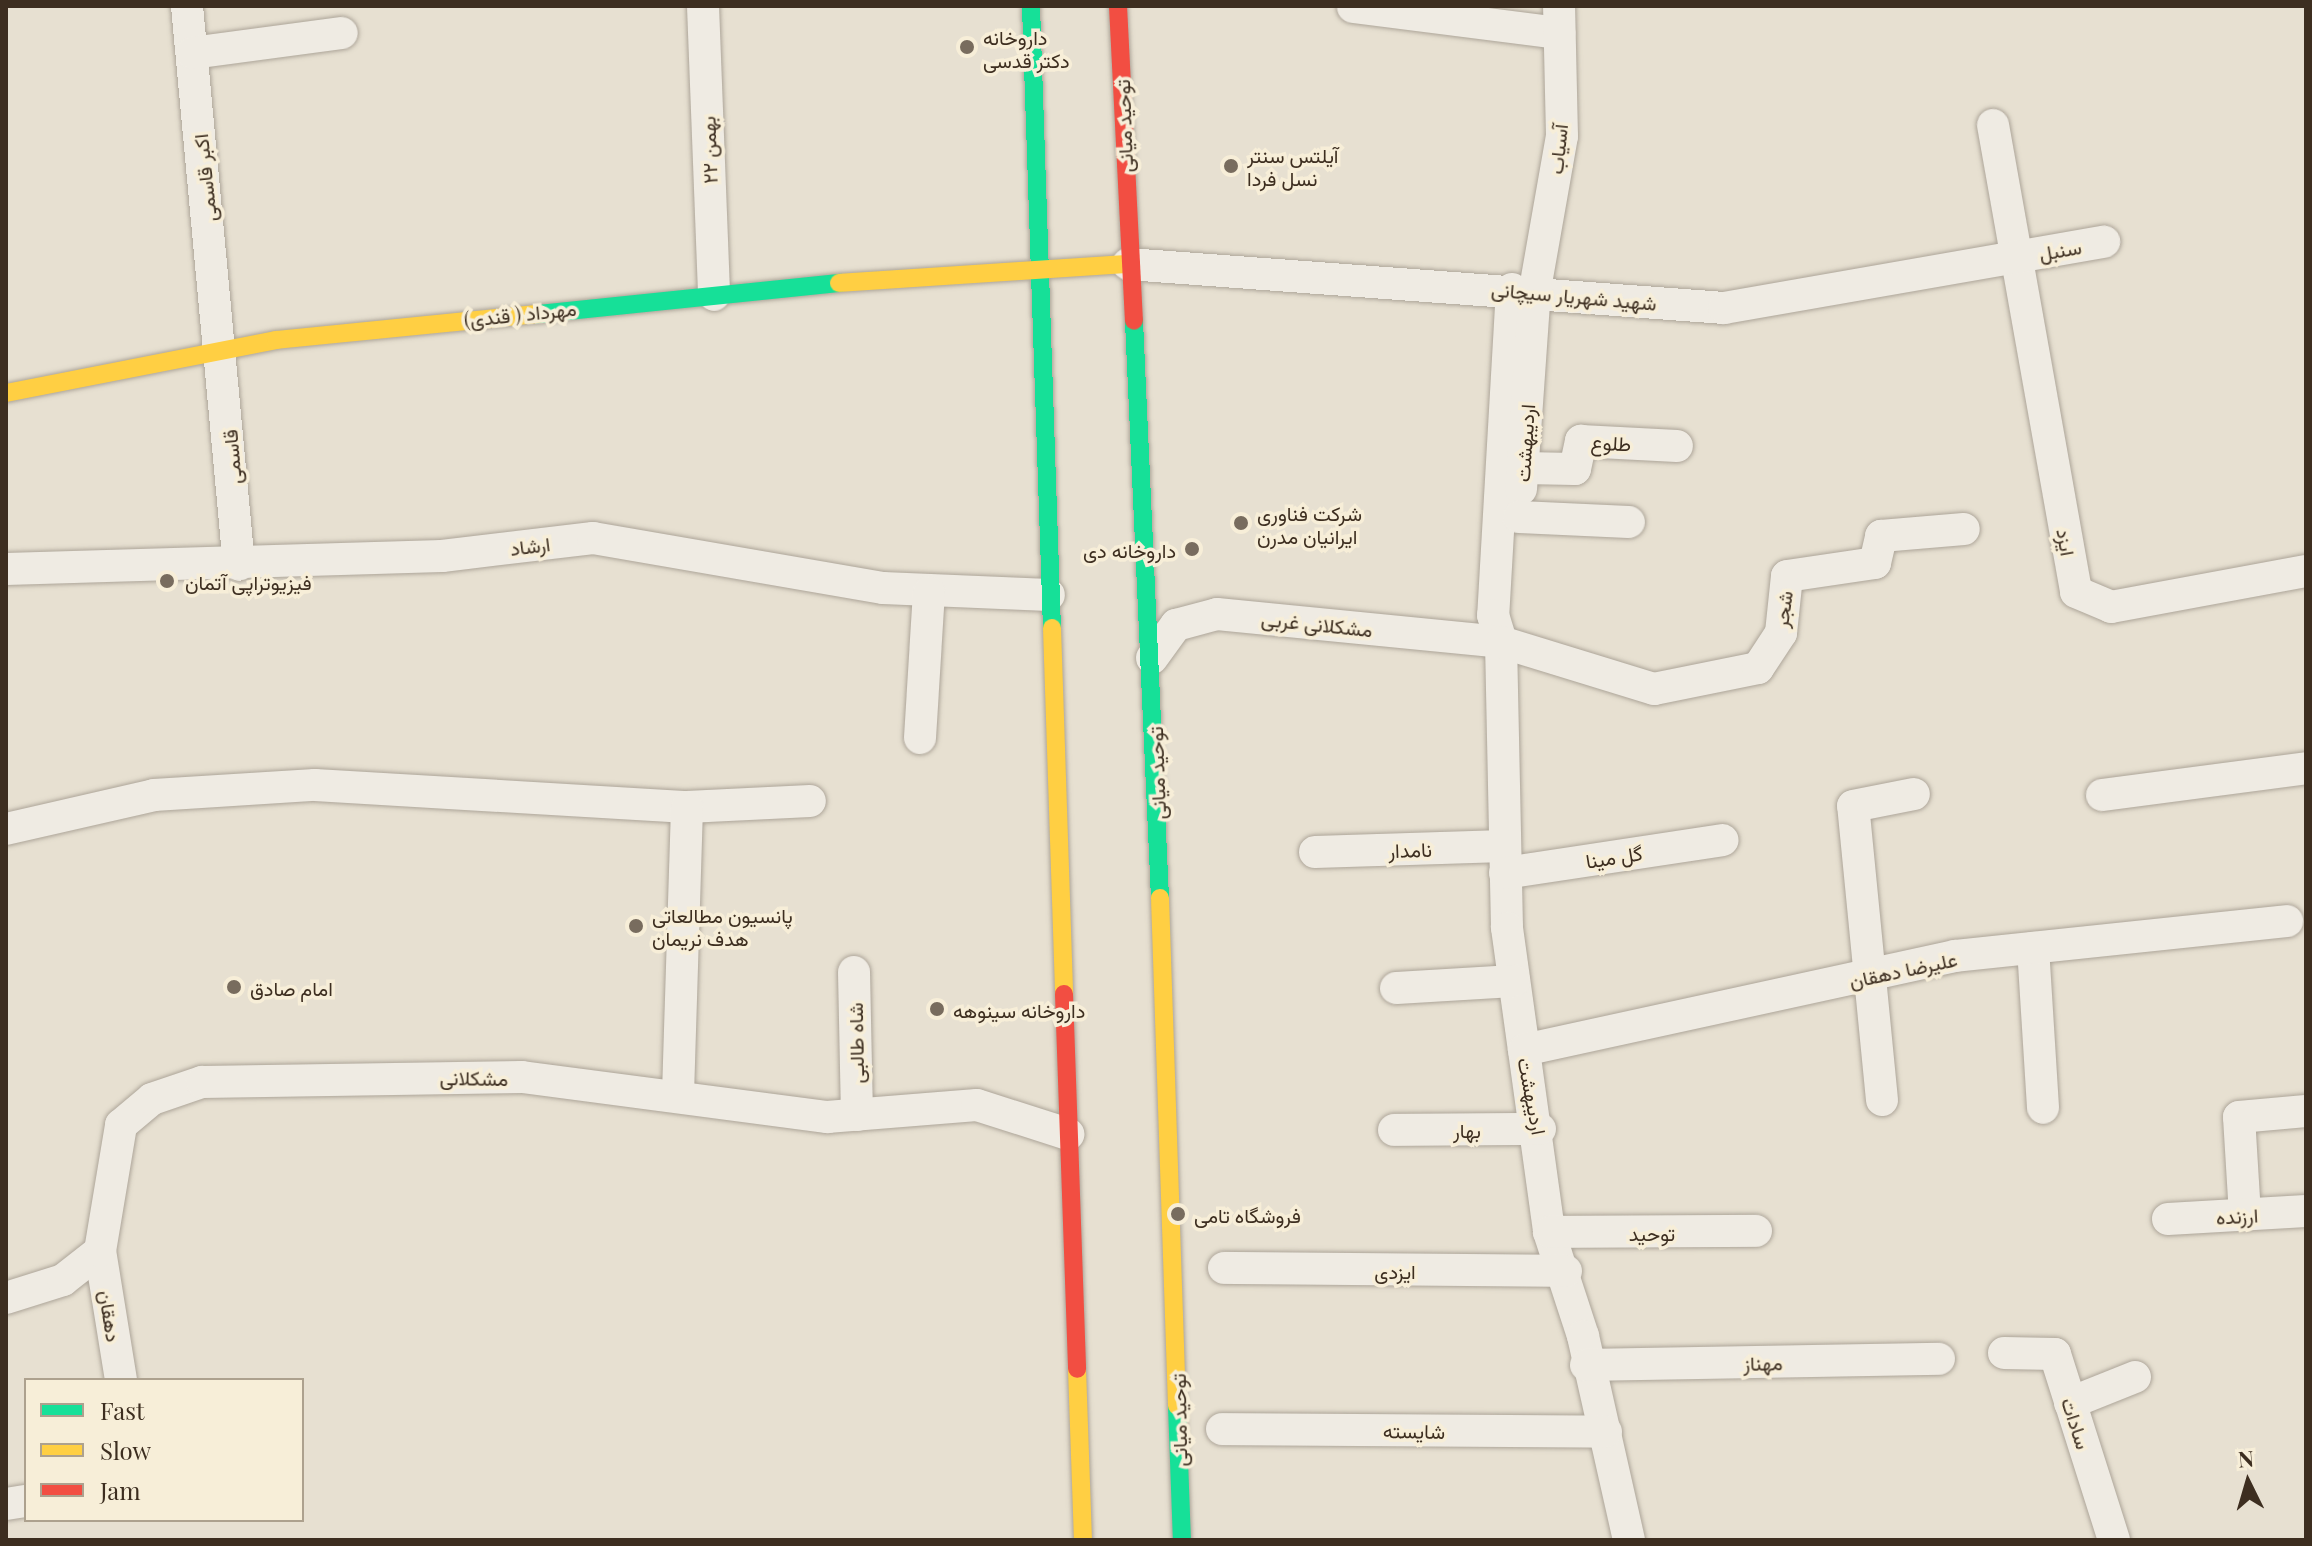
<!DOCTYPE html>
<html>
<head>
<meta charset="utf-8">
<style>
  body { margin:0 }
  #map { position:relative; width:2312px; height:1546px; overflow:hidden; background:#e7e0d1; font-family:"Playfair Display",Vazirmatn,serif }
  div>[style] { position:absolute }
  .roads { filter:drop-shadow(0 0 2px #ada599) drop-shadow(0 0 2px #ada599) }
  .street>* { height:32px; margin:-16px; padding:0 16px; transform-origin:16px; border-radius:16px; background:#efebe3 }
  .fast>* { height:18px; margin:-9px; padding:0 9px; transform-origin:9px; border-radius:9px; background:#16e098 }
  .slow>* { height:18px; margin:-9px; padding:0 9px; transform-origin:9px; border-radius:9px; background:#ffcf43 }
  .jam>* { height:18px; margin:-9px; padding:0 9px; transform-origin:9px; border-radius:9px; background:#f24e42 }
  .dots>* { width:22px; height:22px; translate:-50% -50%; box-sizing:border-box; border:4px solid #f7eed8; border-radius:50% }
  span { translate:-50% -50%; white-space:nowrap; text-align:center; line-height:1.15; -webkit-text-stroke:7px #f7eed8; paint-order:stroke }
  .poi-label { font-size:20px; color:#3d2e20 }
  .left { translate:0 -50%; text-align:left }
  .right { translate:-100% -50%; text-align:right }
  .street-label { font-size:20px; color:#3d2e20 }
  .frame { position:absolute; inset:0; border:8px solid #3d2e20; pointer-events:none }
  .legend { position:absolute; left:24px; top:1378px; width:280px; height:144px; box-sizing:border-box; background:#f7eed8; border:2px solid #ada18e; margin:0; padding:10px 14px; list-style:none; font-size:24px; color:#3d2e20 }
  .legend li { display:flex; align-items:center; gap:16px; height:40px }
  .legend b { width:40px; border:2px solid #ada18e }
  .north { position:absolute; left:2208px; top:1442px; width:80px; height:80px; -webkit-text-stroke:6px #f7eed8; paint-order:stroke; rotate:355deg; font-size:22px; font-weight:700; line-height:32px; text-align:center; color:#3d2e20 }
  .north::after { content:''; display:block; margin:auto; width:28px; height:36px; background:#3d2e20; clip-path:polygon(50% 0,100% 100%,50% 72%,0 100%) }
</style>
</head>
<body>
<div id="map">
  <div class="roads">
    <div class="street">
      <i style="left:187px;top:6px;width:561px;rotate:84.69deg"></i>
      <i style="left:703px;top:6px;width:289px;rotate:87.8deg"></i>
      <i style="left:1353px;top:7px;width:208px;rotate:7.2deg"></i>
      <i style="left:192px;top:53px;width:151px;rotate:-7.6deg"></i>
      <i style="left:1993px;top:125px;width:474px;rotate:79.9deg"></i>
      <i style="left:2076px;top:592px;width:38px;rotate:23deg"></i>
      <i style="left:2111px;top:607px;width:198px;rotate:-10.5deg"></i>
      <i style="left:1128px;top:264px;width:598px;rotate:4.22deg"></i>
      <i style="left:1724px;top:308px;width:386px;rotate:-9.9deg"></i>
      <i style="left:1512px;top:289px;width:327px;rotate:93.3deg"></i>
      <i style="left:1493px;top:615px;width:28px;rotate:73deg"></i>
      <i style="left:1501px;top:642px;width:286px;rotate:88.8deg"></i>
      <i style="left:1507px;top:928px;width:307px;rotate:82.1deg"></i>
      <i style="left:1549px;top:1232px;width:109px;rotate:71.9deg"></i>
      <i style="left:1583px;top:1336px;width:209px;rotate:77.3deg"></i>
      <i style="left:1523px;top:468px;width:52px;rotate:1.1deg"></i>
      <i style="left:1575px;top:469px;width:29px;rotate:-78deg"></i>
      <i style="left:1581px;top:441px;width:96px;rotate:3deg"></i>
      <i style="left:1521px;top:489px;width:200px;rotate:-86deg"></i>
      <i style="left:1535px;top:289px;width:155px;rotate:-80deg"></i>
      <i style="left:1562px;top:136px;width:130px;rotate:-91.3deg"></i>
      <i style="left:1519px;top:517px;width:110px;rotate:2.6deg"></i>
      <i style="left:6px;top:569px;width:436px;rotate:-1.7deg"></i>
      <i style="left:442px;top:556px;width:152px;rotate:-6.8deg"></i>
      <i style="left:593px;top:538px;width:294px;rotate:9.8deg"></i>
      <i style="left:883px;top:588px;width:166px;rotate:2.4deg"></i>
      <i style="left:1152px;top:658px;width:41px;rotate:-54deg"></i>
      <i style="left:1176px;top:625px;width:42px;rotate:-15deg"></i>
      <i style="left:1217px;top:614px;width:285px;rotate:5.6deg"></i>
      <i style="left:1501px;top:642px;width:160px;rotate:17.1deg"></i>
      <i style="left:1654px;top:689px;width:106px;rotate:-11.4deg"></i>
      <i style="left:1758px;top:668px;width:42px;rotate:-56.7deg"></i>
      <i style="left:1781px;top:633px;width:57px;rotate:-84deg"></i>
      <i style="left:1787px;top:576px;width:89px;rotate:-8.4deg"></i>
      <i style="left:1875px;top:563px;width:28px;rotate:-77deg"></i>
      <i style="left:1881px;top:536px;width:83px;rotate:-4.8deg"></i>
      <i style="left:920px;top:738px;width:146px;rotate:-86.5deg"></i>
      <i style="left:2102px;top:795px;width:206px;rotate:-7.5deg"></i>
      <i style="left:6px;top:829px;width:152px;rotate:-12.9deg"></i>
      <i style="left:154px;top:795px;width:161px;rotate:-3.6deg"></i>
      <i style="left:315px;top:785px;width:373px;rotate:3.4deg"></i>
      <i style="left:687px;top:807px;width:123px;rotate:-2.8deg"></i>
      <i style="left:1315px;top:852px;width:189px;rotate:-1.8deg"></i>
      <i style="left:1505px;top:873px;width:220px;rotate:-8.6deg"></i>
      <i style="left:2033px;top:948px;width:160px;rotate:86.4deg"></i>
      <i style="left:854px;top:972px;width:143px;rotate:88.8deg"></i>
      <i style="left:1396px;top:988px;width:118px;rotate:-3.4deg"></i>
      <i style="left:1524px;top:1050px;width:441px;rotate:-12.3deg"></i>
      <i style="left:1955px;top:956px;width:334px;rotate:-6deg"></i>
      <i style="left:678px;top:1094px;width:287px;rotate:-88.2deg"></i>
      <i style="left:1882px;top:1100px;width:295px;rotate:-95.6deg"></i>
      <i style="left:1853px;top:806px;width:62px;rotate:-11.1deg"></i>
      <i style="left:1394px;top:1130px;width:146px;rotate:-0.4deg"></i>
      <i style="left:2245px;top:1215px;width:98px;rotate:-93.5deg"></i>
      <i style="left:2239px;top:1117px;width:67px;rotate:-5.1deg"></i>
      <i style="left:2168px;top:1219px;width:138px;rotate:-3.3deg"></i>
      <i style="left:1549px;top:1232px;width:207px;rotate:-0.3deg"></i>
      <i style="left:1224px;top:1268px;width:342px;rotate:0.5deg"></i>
      <i style="left:6px;top:1298px;width:60px;rotate:-17.5deg"></i>
      <i style="left:63px;top:1280px;width:47px;rotate:-38.1deg"></i>
      <i style="left:2004px;top:1353px;width:51px;rotate:1.1deg"></i>
      <i style="left:2055px;top:1354px;width:195px;rotate:72.4deg"></i>
      <i style="left:1586px;top:1365px;width:353px;rotate:-1deg"></i>
      <i style="left:121px;top:1380px;width:131px;rotate:-99.2deg"></i>
      <i style="left:100px;top:1251px;width:128px;rotate:-80.5deg"></i>
      <i style="left:121px;top:1125px;width:40px;rotate:-40deg"></i>
      <i style="left:152px;top:1099px;width:53px;rotate:-18.8deg"></i>
      <i style="left:202px;top:1082px;width:320px;rotate:-0.9deg"></i>
      <i style="left:522px;top:1077px;width:308px;rotate:7.5deg"></i>
      <i style="left:827px;top:1117px;width:150px;rotate:-4.6deg"></i>
      <i style="left:977px;top:1105px;width:96px;rotate:17.7deg"></i>
      <i style="left:2070px;top:1403px;width:70px;rotate:-21.8deg"></i>
      <i style="left:1222px;top:1429px;width:384px;rotate:0.4deg"></i>
      <i style="left:6px;top:1504px;width:20px;rotate:-9deg"></i>
    </div>
    <div class="fast">
      <i style="left:1031px;top:6px;width:622px;rotate:88.07deg"></i>
      <i style="left:538px;top:314px;width:303px;rotate:-5.9deg"></i>
      <i style="left:1134px;top:321px;width:578px;rotate:87.42deg"></i>
      <i style="left:1177px;top:1406px;width:134px;rotate:87.9deg"></i>
    </div>
    <div class="slow">
      <i style="left:839px;top:283px;width:290px;rotate:-3.8deg"></i>
      <i style="left:6px;top:393px;width:275px;rotate:-11.1deg"></i>
      <i style="left:276px;top:340px;width:263px;rotate:-5.7deg"></i>
      <i style="left:1052px;top:628px;width:366px;rotate:88.1deg"></i>
      <i style="left:1160px;top:898px;width:508px;rotate:88.08deg"></i>
      <i style="left:1077px;top:1369px;width:171px;rotate:88deg"></i>
    </div>
    <div class="jam">
      <i style="left:1118px;top:6px;width:315px;rotate:87.1deg"></i>
      <i style="left:1064px;top:994px;width:375px;rotate:88deg"></i>
    </div>
  </div>
  <div class="dots">
    <i style="left:967px;top:47px;background:#786c5e"></i>
    <i style="left:1231px;top:166px;background:#786c5e"></i>
    <i style="left:1241px;top:523px;background:#786c5e"></i>
    <i style="left:1192px;top:549px;background:#786c5e"></i>
    <i style="left:167px;top:581px;background:#786c5e"></i>
    <i style="left:636px;top:926px;background:#786c5e"></i>
    <i style="left:234px;top:987px;background:#786c5e"></i>
    <i style="left:937px;top:1009px;background:#786c5e"></i>
    <i style="left:1178px;top:1214px;background:#786c5e"></i>
  </div>
  <div class="poi-label">
    <span class="left" style="left:983px;top:48px">داروخانه<br>دکتر قدسی</span>
    <span class="left" style="left:1247px;top:166px">آیلتس سنتر<br>نسل فردا</span>
    <span class="left" style="left:1257px;top:524px">شرکت فناوری<br>ایرانیان مدرن</span>
    <span class="right" style="left:1176px;top:549px">داروخانه دی</span>
    <span class="left" style="left:185px;top:581px">فیزیوتراپی آتمان</span>
    <span class="left" style="left:652px;top:926px">پانسیون مطالعاتی<br>هدف نریمان</span>
    <span class="left" style="left:250px;top:987px">امام صادق</span>
    <span class="left" style="left:953px;top:1009px">داروخانه سینوهه</span>
    <span class="left" style="left:1194px;top:1214px">فروشگاه تامی</span>
  </div>
  <div class="street-label">
    <span style="left:1123px;top:126px;rotate:-92deg">توحید میانی</span>
    <span style="left:1557px;top:149px;rotate:-84deg">آسیاب</span>
    <span style="left:708px;top:150px;rotate:-92deg">۲۲ بهمن</span>
    <span style="left:204px;top:178px;rotate:-96deg">اکبر قاسمی</span>
    <span style="left:2060px;top:249px;rotate:-10deg">سنبل</span>
    <span style="left:1574px;top:295px;rotate:5deg">شهید شهریار سیچانی</span>
    <span style="left:520px;top:313px;rotate:-6deg">مهرداد ( قندی)</span>
    <span style="left:1611px;top:442px;rotate:3deg">طلوع</span>
    <span style="left:1524px;top:443px;rotate:-86deg">اردیبهشت</span>
    <span style="left:231px;top:457px;rotate:-95deg">قاسمی</span>
    <span style="left:2067px;top:542px;rotate:80deg">ایزد</span>
    <span style="left:530px;top:545px;rotate:-7deg">ارشاد</span>
    <span style="left:1782px;top:609px;rotate:-82deg">شجر</span>
    <span style="left:1317px;top:623px;rotate:6deg">مشکلانی غربی</span>
    <span style="left:1156px;top:773px;rotate:-92deg">توحید میانی</span>
    <span style="left:1410px;top:849px;rotate:-2deg">نامدار</span>
    <span style="left:1614px;top:856px;rotate:-9deg">گل مینا</span>
    <span style="left:1903px;top:969px;rotate:-12deg">علیرضا دهقان</span>
    <span style="left:855px;top:1043px;rotate:-91deg">شاه طالبی</span>
    <span style="left:474px;top:1077px;rotate:1deg">مشکلانی</span>
    <span style="left:1533px;top:1096px;rotate:79deg">اردیبهشت</span>
    <span style="left:1467px;top:1129px">بهار</span>
    <span style="left:2237px;top:1215px;rotate:-3deg">ارزنده</span>
    <span style="left:1652px;top:1232px">توحید</span>
    <span style="left:1395px;top:1270px">ایزدی</span>
    <span style="left:111px;top:1316px;rotate:81deg">دهقان</span>
    <span style="left:1763px;top:1362px;rotate:-1deg">مهناز</span>
    <span style="left:1178px;top:1420px;rotate:-91deg">توحید میانی</span>
    <span style="left:2077px;top:1423px;rotate:72deg">سادات</span>
    <span style="left:1414px;top:1430px;rotate:1deg">شایسته</span>
  </div>
  <div class="frame"></div>
  <ul class="legend">
  <li><b style="height:10px;background:#16e098"></b>Fast</li>
  <li><b style="height:10px;background:#ffcf43"></b>Slow</li>
  <li><b style="height:10px;background:#f24e42"></b>Jam</li>
  </ul>
  <div class="north">N</div>
</div>
</body>
</html>
